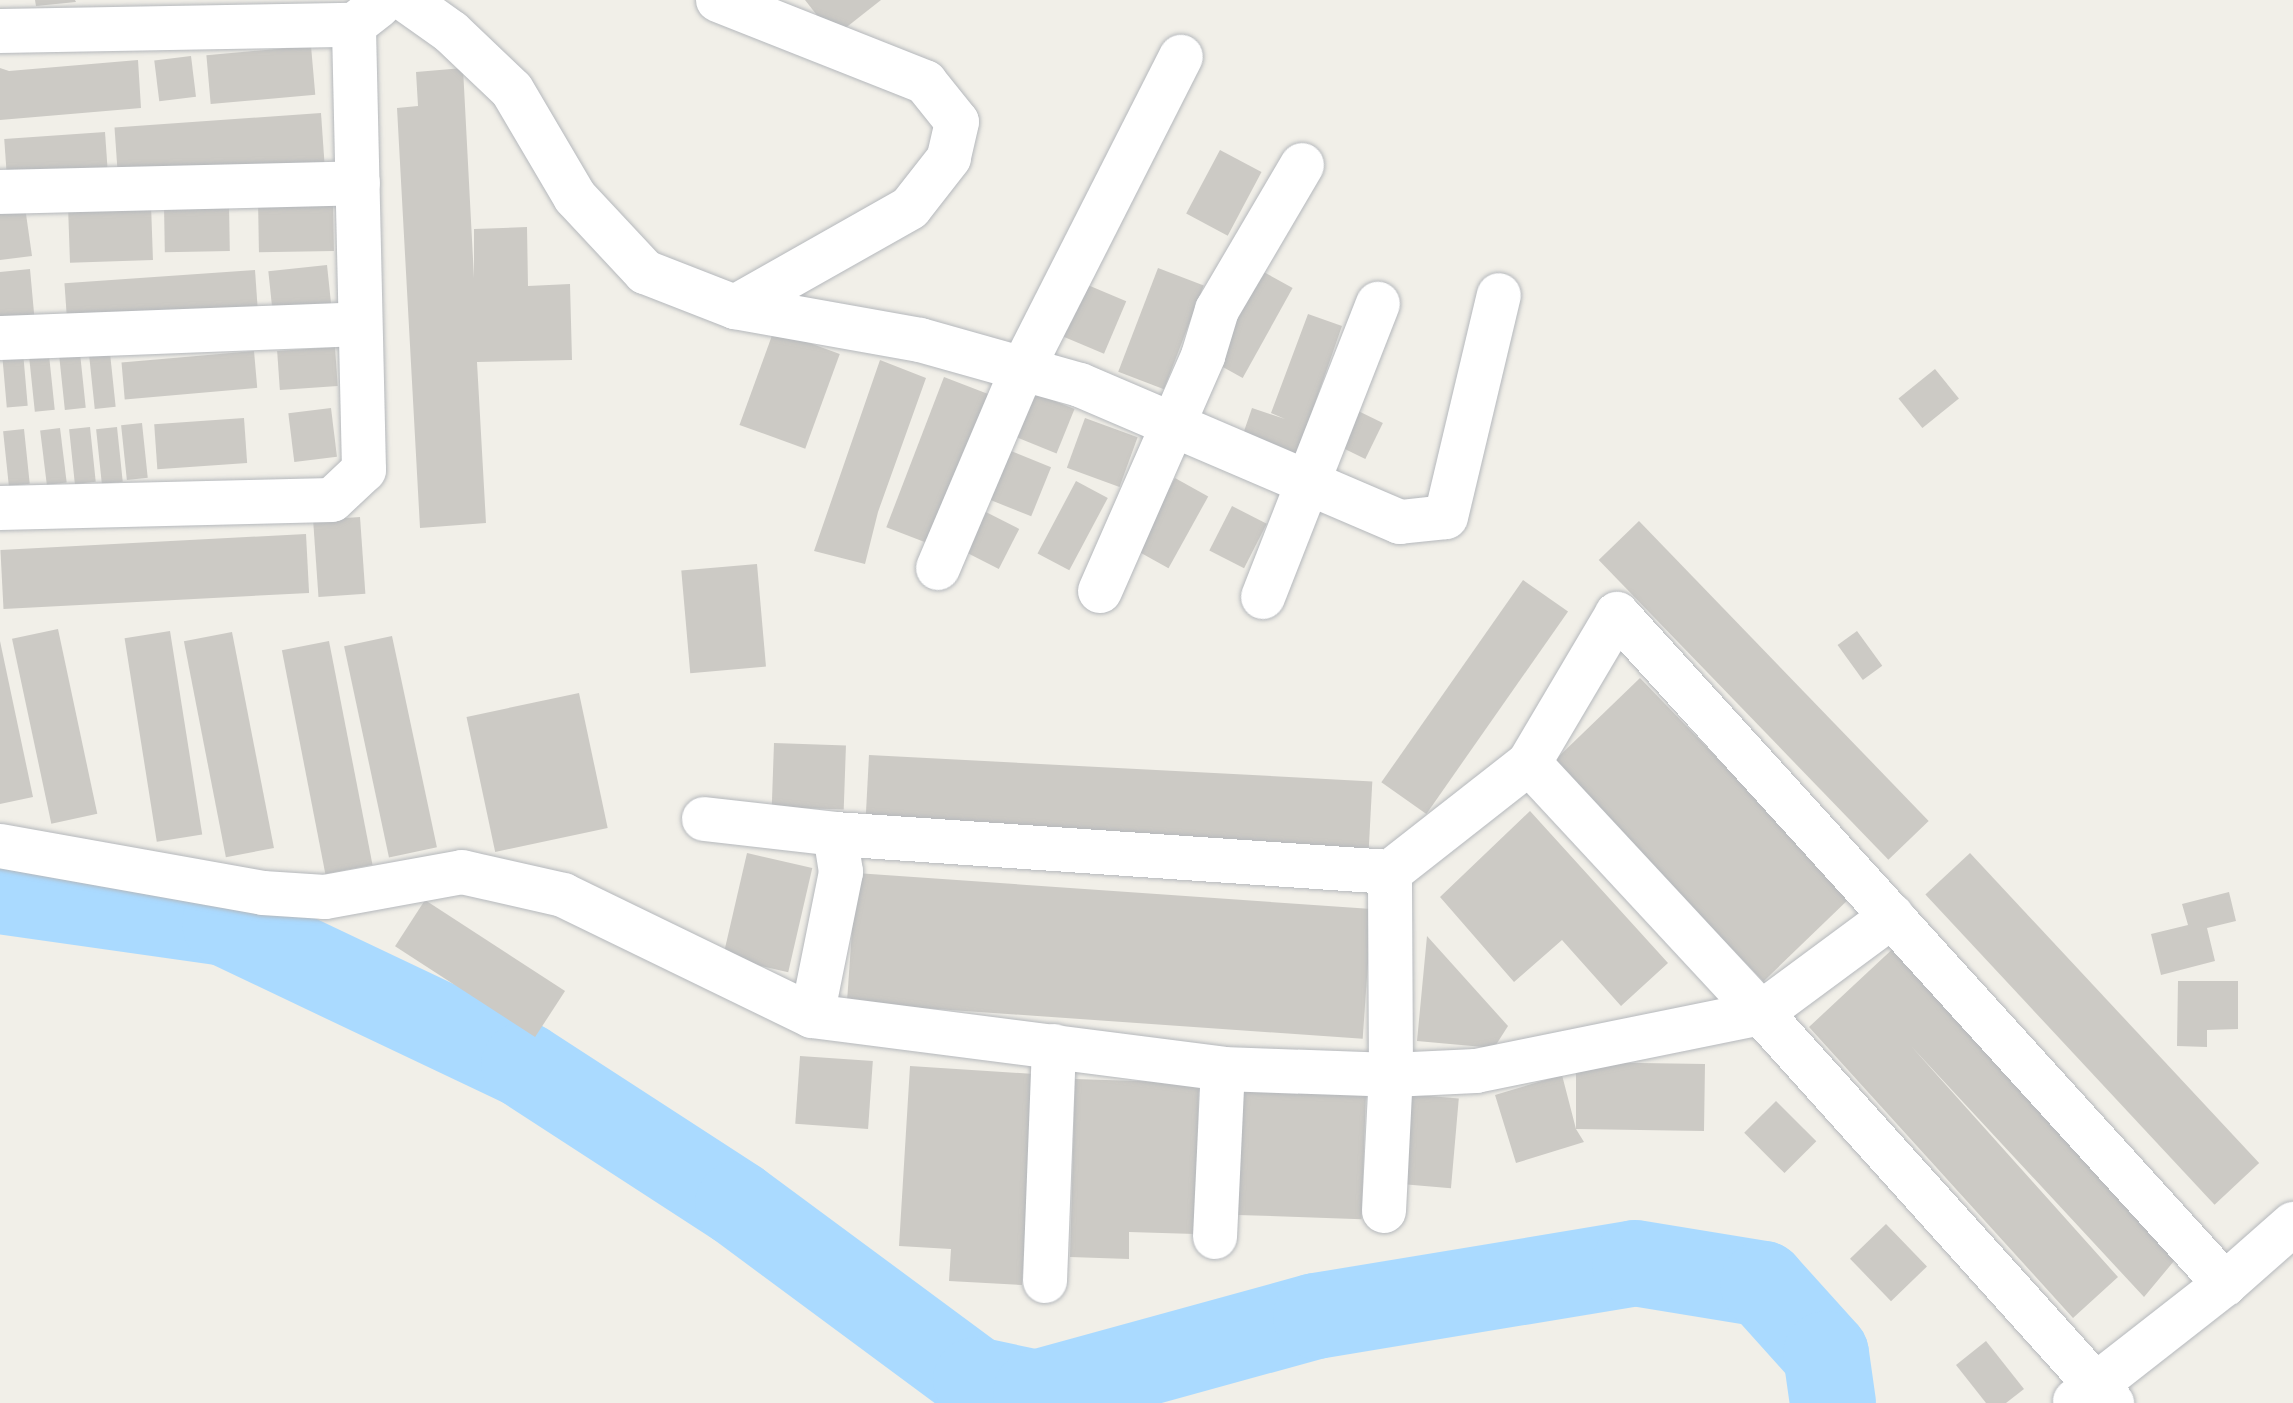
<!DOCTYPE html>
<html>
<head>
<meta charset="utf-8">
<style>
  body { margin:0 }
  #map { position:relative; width:2293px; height:1403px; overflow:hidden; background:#f1efe8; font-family:Manrope,sans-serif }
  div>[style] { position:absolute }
  .river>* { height:86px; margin:-43px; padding:0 43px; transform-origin:43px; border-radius:43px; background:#aadaff }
  .building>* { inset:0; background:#cccac5; transform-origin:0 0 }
  .roads { filter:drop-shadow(0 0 2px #b5b8bc) drop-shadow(0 0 2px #b5b8bc) }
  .street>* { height:44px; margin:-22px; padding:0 22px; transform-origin:22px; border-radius:22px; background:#fff }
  span { translate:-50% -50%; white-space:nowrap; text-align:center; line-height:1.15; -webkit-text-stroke:7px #fff; paint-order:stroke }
</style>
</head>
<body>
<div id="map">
  <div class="river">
    <i style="left:0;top:891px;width:227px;rotate:8.1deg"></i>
    <i style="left:225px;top:923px;width:331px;rotate:25.4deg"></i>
    <i style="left:524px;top:1065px;width:255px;rotate:33deg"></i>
    <i style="left:738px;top:1204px;width:296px;rotate:36.5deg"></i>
    <i style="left:976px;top:1380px;width:61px;rotate:12.2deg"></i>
    <i style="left:1036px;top:1393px;width:290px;rotate:-15.4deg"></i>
    <i style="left:1316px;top:1316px;width:323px;rotate:-9.4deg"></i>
    <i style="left:1635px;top:1263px;width:130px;rotate:9.3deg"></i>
    <i style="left:1763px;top:1284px;width:94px;rotate:48deg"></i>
    <i style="left:1826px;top:1354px;width:49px;rotate:81.9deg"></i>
  </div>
  <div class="building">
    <i style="clip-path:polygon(35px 0,75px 0,76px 2px,36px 6px)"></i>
    <i style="clip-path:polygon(805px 0,881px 0,834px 37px)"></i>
    <i style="left:311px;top:46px;width:49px;height:105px;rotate:85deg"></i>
    <i style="left:191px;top:56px;width:41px;height:37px;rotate:83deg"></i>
    <i style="clip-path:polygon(138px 60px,141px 108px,0 120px,0 68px,9px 71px)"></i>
    <i style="clip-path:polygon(463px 68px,474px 278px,474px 229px,527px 227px,528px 286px,570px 284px,572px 360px,477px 362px,486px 523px,420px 528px,397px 108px,418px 106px,416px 72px)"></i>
    <i style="left:321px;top:113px;width:49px;height:207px;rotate:86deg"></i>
    <i style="left:105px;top:132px;width:41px;height:101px;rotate:86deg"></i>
    <i style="left:1220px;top:150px;width:47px;height:72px;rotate:28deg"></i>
    <i style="left:333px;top:198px;width:53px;height:75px;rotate:89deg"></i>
    <i style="left:151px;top:204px;width:56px;height:83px;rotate:88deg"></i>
    <i style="left:229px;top:204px;width:47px;height:65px;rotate:89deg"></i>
    <i style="clip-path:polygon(25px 207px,32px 256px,0 260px,0 210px)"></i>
    <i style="left:327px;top:265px;width:45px;height:59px;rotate:84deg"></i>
    <i style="left:1158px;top:268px;width:49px;height:111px;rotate:21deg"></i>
    <i style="clip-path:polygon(30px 269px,35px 324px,0 326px,0 272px)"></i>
    <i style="left:255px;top:270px;width:44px;height:191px;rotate:86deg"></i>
    <i style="left:1262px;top:271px;width:35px;height:103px;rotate:29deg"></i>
    <i style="left:1083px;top:283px;width:47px;height:57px;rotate:23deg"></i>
    <i style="clip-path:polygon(1308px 314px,1342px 326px,1297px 455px,1242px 437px,1252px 408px,1285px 419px,1271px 413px)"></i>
    <i style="left:774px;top:330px;width:70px;height:101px;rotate:20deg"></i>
    <i style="left:335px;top:347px;width:39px;height:58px;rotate:86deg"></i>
    <i style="left:254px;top:351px;width:37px;height:133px;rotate:85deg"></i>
    <i style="left:23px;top:352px;width:54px;height:21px;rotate:85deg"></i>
    <i style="left:80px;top:353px;width:55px;height:21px;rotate:84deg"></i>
    <i style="left:110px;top:353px;width:54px;height:21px;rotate:84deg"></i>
    <i style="left:49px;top:355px;width:55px;height:20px;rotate:84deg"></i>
    <i style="clip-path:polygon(880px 360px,926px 378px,878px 512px,865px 564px,814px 551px)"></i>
    <i style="left:1935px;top:369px;width:38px;height:47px;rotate:51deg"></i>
    <i style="left:944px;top:377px;width:50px;height:161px;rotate:21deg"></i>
    <i style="left:1030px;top:391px;width:48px;height:48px;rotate:22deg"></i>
    <i style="left:1346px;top:405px;width:41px;height:40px;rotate:26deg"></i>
    <i style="left:331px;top:408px;width:49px;height:43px;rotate:83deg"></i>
    <i style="left:244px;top:418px;width:45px;height:90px;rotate:86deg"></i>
    <i style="left:1085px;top:418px;width:56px;height:53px;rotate:20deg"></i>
    <i style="left:142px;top:423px;width:55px;height:21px;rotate:84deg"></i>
    <i style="left:90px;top:427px;width:55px;height:21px;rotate:84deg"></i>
    <i style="left:117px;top:427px;width:55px;height:21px;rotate:84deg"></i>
    <i style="left:60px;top:428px;width:55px;height:20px;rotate:83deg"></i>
    <i style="left:24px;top:429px;width:55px;height:21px;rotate:84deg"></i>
    <i style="left:1001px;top:447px;width:54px;height:53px;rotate:22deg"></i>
    <i style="left:1175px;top:478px;width:38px;height:82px;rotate:29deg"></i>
    <i style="left:1076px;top:481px;width:36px;height:82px;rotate:28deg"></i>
    <i style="left:1232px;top:506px;width:39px;height:50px;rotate:27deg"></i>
    <i style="left:980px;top:509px;width:44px;height:45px;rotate:27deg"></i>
    <i style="left:360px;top:517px;width:77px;height:47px;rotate:86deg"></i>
    <i style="left:1639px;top:521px;width:417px;height:56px;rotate:46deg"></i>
    <i style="left:306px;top:534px;width:59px;height:306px;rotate:87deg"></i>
    <i style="left:757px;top:564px;width:103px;height:76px;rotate:85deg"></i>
    <i style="left:1523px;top:580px;width:55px;height:247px;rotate:35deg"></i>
    <i style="left:58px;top:629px;width:189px;height:47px;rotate:78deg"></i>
    <i style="left:170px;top:631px;width:206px;height:46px;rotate:81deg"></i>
    <i style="left:1857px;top:631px;width:43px;height:24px;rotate:54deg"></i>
    <i style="left:232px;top:632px;width:220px;height:49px;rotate:79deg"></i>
    <i style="left:392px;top:636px;width:216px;height:49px;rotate:78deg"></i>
    <i style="clip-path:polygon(0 641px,33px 797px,0 804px)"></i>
    <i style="left:329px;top:641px;width:228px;height:48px;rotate:79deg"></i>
    <i style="left:1640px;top:678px;width:304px;height:122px;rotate:46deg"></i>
    <i style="left:579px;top:693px;width:138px;height:115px;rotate:78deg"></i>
    <i style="left:774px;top:743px;width:72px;height:64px;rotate:2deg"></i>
    <i style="left:869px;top:755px;width:504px;height:71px;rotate:3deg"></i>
    <i style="clip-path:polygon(1530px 811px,1668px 963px,1621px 1006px,1562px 940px,1514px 982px,1440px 897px)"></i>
    <i style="left:747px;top:853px;width:67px;height:107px;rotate:13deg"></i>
    <i style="left:1970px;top:853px;width:424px;height:61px;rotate:47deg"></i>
    <i style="left:856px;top:873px;width:517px;height:130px;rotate:4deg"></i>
    <i style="clip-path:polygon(2229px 892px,2236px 921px,2207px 928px,2215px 961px,2161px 975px,2151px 934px,2188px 925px,2182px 904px)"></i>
    <i style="left:425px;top:900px;width:167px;height:55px;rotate:33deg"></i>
    <i style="clip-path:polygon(1427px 936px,1508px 1026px,1494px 1048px,1417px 1041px)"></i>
    <i style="clip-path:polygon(1899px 943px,2179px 1255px,2144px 1297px,1911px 1046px,2118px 1277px,2073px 1318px,1809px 1027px)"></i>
    <i style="clip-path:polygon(2178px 981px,2238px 981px,2238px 1029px,2207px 1030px,2207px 1047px,2177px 1046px)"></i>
    <i style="left:800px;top:1056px;width:73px;height:68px;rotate:4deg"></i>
    <i style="clip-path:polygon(1576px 1062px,1705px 1064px,1704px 1131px,1576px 1129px,1584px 1142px,1516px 1163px,1495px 1095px,1562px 1075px,1576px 1129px)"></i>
    <i style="clip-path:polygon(910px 1066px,1034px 1074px,1022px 1285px,949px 1281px,951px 1249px,899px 1246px)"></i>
    <i style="clip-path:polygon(1075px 1079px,1199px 1083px,1195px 1234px,1129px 1232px,1129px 1259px,1070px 1257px)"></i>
    <i style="left:1242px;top:1090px;width:124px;height:125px;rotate:2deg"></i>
    <i style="left:1406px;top:1094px;width:53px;height:90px;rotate:5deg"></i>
    <i style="left:1776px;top:1101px;width:57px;height:45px;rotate:45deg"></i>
    <i style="left:1886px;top:1224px;width:59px;height:50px;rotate:46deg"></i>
    <i style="clip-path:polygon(1986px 1341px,2024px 1389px,2006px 1403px,1986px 1403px,1956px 1365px)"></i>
  </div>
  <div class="roads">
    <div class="street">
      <i style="left:406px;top:0;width:55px;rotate:35.4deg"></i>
      <i style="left:451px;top:32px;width:84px;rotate:43.6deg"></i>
      <i style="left:512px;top:90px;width:124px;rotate:59.5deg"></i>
      <i style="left:575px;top:197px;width:103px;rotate:47deg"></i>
      <i style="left:645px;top:272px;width:97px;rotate:21.3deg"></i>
      <i style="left:735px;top:307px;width:188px;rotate:10.1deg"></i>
      <i style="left:920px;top:340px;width:166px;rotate:15.7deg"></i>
      <i style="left:1080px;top:385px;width:348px;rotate:23.2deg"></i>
      <i style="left:1400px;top:522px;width:46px;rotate:-6.2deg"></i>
      <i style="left:1446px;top:517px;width:228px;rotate:-76.6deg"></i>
      <i style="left:718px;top:0;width:223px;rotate:21.6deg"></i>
      <i style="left:925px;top:82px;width:51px;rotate:51.3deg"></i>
      <i style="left:957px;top:122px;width:37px;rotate:103deg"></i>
      <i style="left:949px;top:158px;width:63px;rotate:128deg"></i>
      <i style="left:910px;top:208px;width:201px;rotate:150.5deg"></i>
      <i style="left:0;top:31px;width:354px;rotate:-1deg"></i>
      <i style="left:354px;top:25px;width:31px;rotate:-38deg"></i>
      <i style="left:0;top:192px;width:358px;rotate:-1.4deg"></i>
      <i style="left:0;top:338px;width:359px;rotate:-2.2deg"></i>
      <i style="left:0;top:508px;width:332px;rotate:-1.4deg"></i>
      <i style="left:332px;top:500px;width:44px;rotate:-43.2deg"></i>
      <i style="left:364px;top:470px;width:445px;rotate:-91.3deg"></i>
      <i style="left:938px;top:568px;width:217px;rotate:-67deg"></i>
      <i style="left:1023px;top:368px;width:349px;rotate:-63.1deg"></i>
      <i style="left:1100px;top:591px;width:257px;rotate:-66.3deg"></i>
      <i style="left:1203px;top:356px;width:48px;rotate:-73.1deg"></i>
      <i style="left:1217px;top:310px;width:168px;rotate:-59.6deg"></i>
      <i style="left:1263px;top:597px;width:315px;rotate:-68.6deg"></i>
      <i style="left:1529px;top:763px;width:341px;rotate:47.1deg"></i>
      <i style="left:1761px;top:1013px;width:163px;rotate:-36.5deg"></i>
      <i style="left:704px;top:819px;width:132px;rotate:6.5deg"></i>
      <i style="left:835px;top:834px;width:556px;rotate:3.92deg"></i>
      <i style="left:1390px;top:872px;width:177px;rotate:-38.1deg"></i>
      <i style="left:1529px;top:763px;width:173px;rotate:-59.4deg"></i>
      <i style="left:1617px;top:614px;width:905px;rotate:47.78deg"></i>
      <i style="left:0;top:846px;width:267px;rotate:10.1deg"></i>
      <i style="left:263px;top:893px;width:62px;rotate:3.7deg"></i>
      <i style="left:325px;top:897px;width:139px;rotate:-10.3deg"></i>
      <i style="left:462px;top:872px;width:104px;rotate:12.8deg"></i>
      <i style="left:563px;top:895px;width:277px;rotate:25.9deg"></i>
      <i style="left:812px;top:1016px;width:414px;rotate:7.3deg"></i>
      <i style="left:1223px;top:1069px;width:168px;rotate:2deg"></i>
      <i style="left:1391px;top:1075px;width:85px;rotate:-2.7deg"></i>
      <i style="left:1476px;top:1071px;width:291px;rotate:-11.5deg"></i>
      <i style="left:1761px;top:1013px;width:525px;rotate:48.01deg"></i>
      <i style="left:812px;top:1016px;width:147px;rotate:-78.6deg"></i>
      <i style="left:841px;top:872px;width:38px;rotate:-99deg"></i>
      <i style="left:1384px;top:1211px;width:136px;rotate:-87.1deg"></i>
      <i style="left:1391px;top:1075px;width:203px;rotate:-90.3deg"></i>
      <i style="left:1215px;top:1237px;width:168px;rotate:-87.3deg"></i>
      <i style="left:1045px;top:1281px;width:235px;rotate:-87.8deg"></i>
      <i style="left:2075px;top:1401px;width:190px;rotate:-38deg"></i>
      <i style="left:2225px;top:1284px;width:91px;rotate:-41.4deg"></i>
    </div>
  </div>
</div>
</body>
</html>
